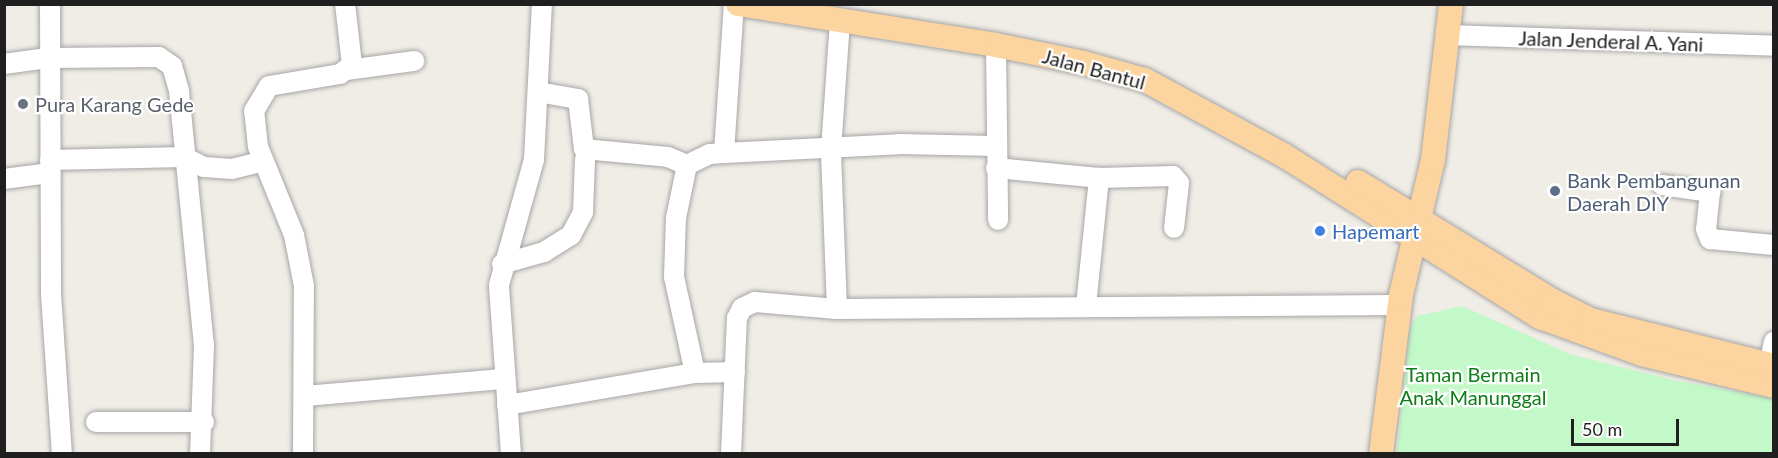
<!DOCTYPE html>
<html>
<head>
<meta charset="utf-8">
<style>
  body { margin:0 }
  #map { position:relative; width:1778px; height:458px; overflow:hidden; background:#f0ece6; font-family:Lato,sans-serif }
  div>[style] { position:absolute }
  .park>* { inset:0; background:#c3f9c8 }
  .roads { filter:drop-shadow(0 0 2px #a6a6a6) drop-shadow(0 0 2px #a6a6a6) }
  .minor>* { height:20px; margin:-10px; padding:0 10px; transform-origin:10px; border-radius:10px; background:#fff }
  .major>* { height:24px; margin:-12px; padding:0 12px; transform-origin:12px; border-radius:12px; background:#fbd49f }
  .dots>* { width:16px; height:16px; translate:-50% -50%; box-sizing:border-box; border:3px solid #fff; border-radius:50% }
  span { translate:-50% -50%; white-space:nowrap; text-align:center; line-height:1.15; -webkit-text-stroke:4.5px #fff; paint-order:stroke }
  .street-label { font-size:20px; color:#1f1f1f }
  .worship-label { font-size:20px; color:#5b616d }
  .left { translate:0 -50%; text-align:left }
  .service-label { font-size:20px; color:#4e5e75 }
  .shop-label { font-size:20px; color:#366cbe }
  .park-label { font-size:20px; color:#0c7e16 }
  .frame { position:absolute; inset:0; border:6px solid #1f1f1f; pointer-events:none }
  .scale { position:absolute; left:1571px; top:419px; width:108px; height:27px; box-sizing:border-box; border:3px solid #1f1f1f; border-top:0; padding-left:8px; font-size:18px; line-height:21px; white-space:nowrap; color:#1f1f1f; -webkit-text-stroke:4px #fff; paint-order:stroke }
</style>
</head>
<body>
<div id="map">
  <div class="park">
    <i style="clip-path:polygon(1462px 306px,1570px 354px,1673px 380px,1773px 398px,1773px 453px,1397px 453px,1410px 328px,1417px 316px)"></i>
  </div>
  <div class="roads">
    <div class="minor">
      <i style="left:50px;top:4px;width:290px;rotate:89.8deg"></i>
      <i style="left:51px;top:294px;width:160px;rotate:86.1deg"></i>
      <i style="left:1449px;top:35px;width:325px;rotate:1.9deg"></i>
      <i style="left:996px;top:45px;width:175px;rotate:89.3deg"></i>
      <i style="left:4px;top:64px;width:44px;rotate:-7.8deg"></i>
      <i style="left:48px;top:58px;width:111px;rotate:-0.5deg"></i>
      <i style="left:159px;top:57px;width:16px;rotate:35deg"></i>
      <i style="left:172px;top:66px;width:26px;rotate:74deg"></i>
      <i style="left:179px;top:91px;width:255px;rotate:84.4deg"></i>
      <i style="left:204px;top:345px;width:109px;rotate:92.1deg"></i>
      <i style="left:347px;top:70px;width:68px;rotate:-7.7deg"></i>
      <i style="left:538px;top:92px;width:41px;rotate:9.9deg"></i>
      <i style="left:578px;top:99px;width:50px;rotate:83.2deg"></i>
      <i style="left:584px;top:149px;width:84px;rotate:5.4deg"></i>
      <i style="left:668px;top:157px;width:21px;rotate:23deg"></i>
      <i style="left:724px;top:153px;width:149px;rotate:-86.2deg"></i>
      <i style="left:50px;top:160px;width:134px;rotate:-1.3deg"></i>
      <i style="left:184px;top:157px;width:22px;rotate:27deg"></i>
      <i style="left:204px;top:167px;width:28px;rotate:4deg"></i>
      <i style="left:232px;top:169px;width:32px;rotate:-14deg"></i>
      <i style="left:996px;top:168px;width:103px;rotate:5.5deg"></i>
      <i style="left:1099px;top:178px;width:74px;rotate:-1.5deg"></i>
      <i style="left:1173px;top:176px;width:9px;rotate:49deg"></i>
      <i style="left:1179px;top:183px;width:45px;rotate:96.3deg"></i>
      <i style="left:4px;top:179px;width:45px;rotate:-7.6deg"></i>
      <i style="left:1662px;top:185px;width:49px;rotate:8.3deg"></i>
      <i style="left:1710px;top:192px;width:37px;rotate:96deg"></i>
      <i style="left:1706px;top:229px;width:11px;rotate:68deg"></i>
      <i style="left:1710px;top:239px;width:64px;rotate:5.4deg"></i>
      <i style="left:502px;top:264px;width:44px;rotate:-15.9deg"></i>
      <i style="left:544px;top:252px;width:32px;rotate:-32deg"></i>
      <i style="left:571px;top:235px;width:26px;rotate:-62deg"></i>
      <i style="left:583px;top:212px;width:53px;rotate:-87.8deg"></i>
      <i style="left:1086px;top:306px;width:129px;rotate:-84.2deg"></i>
      <i style="left:837px;top:309px;width:159px;rotate:-92.2deg"></i>
      <i style="left:831px;top:150px;width:129px;rotate:-86deg"></i>
      <i style="left:1769px;top:365px;width:24px;rotate:-78deg"></i>
      <i style="left:695px;top:373px;width:98px;rotate:-102.3deg"></i>
      <i style="left:674px;top:277px;width:59px;rotate:-88.1deg"></i>
      <i style="left:676px;top:218px;width:54px;rotate:-78.3deg"></i>
      <i style="left:687px;top:165px;width:25px;rotate:-26deg"></i>
      <i style="left:710px;top:154px;width:14px;rotate:-4deg"></i>
      <i style="left:724px;top:153px;width:175px;rotate:-2.9deg"></i>
      <i style="left:899px;top:144px;width:96px;rotate:1.2deg"></i>
      <i style="left:305px;top:396px;width:201px;rotate:-4.9deg"></i>
      <i style="left:507px;top:405px;width:191px;rotate:-9.7deg"></i>
      <i style="left:695px;top:373px;width:40px;rotate:-1.4deg"></i>
      <i style="left:96px;top:422px;width:108px"></i>
      <i style="left:303px;top:454px;width:168px;rotate:-89.7deg"></i>
      <i style="left:304px;top:286px;width:52px;rotate:-101.1deg"></i>
      <i style="left:294px;top:235px;width:95px;rotate:-112.2deg"></i>
      <i style="left:258px;top:147px;width:36px;rotate:-96deg"></i>
      <i style="left:254px;top:111px;width:29px;rotate:-59deg"></i>
      <i style="left:269px;top:86px;width:72px;rotate:-9.6deg"></i>
      <i style="left:340px;top:74px;width:15px;rotate:-37deg"></i>
      <i style="left:352px;top:65px;width:61px;rotate:-96.5deg"></i>
      <i style="left:511px;top:454px;width:169px;rotate:-94.1deg"></i>
      <i style="left:499px;top:285px;width:130px;rotate:-74.4deg"></i>
      <i style="left:534px;top:160px;width:156px;rotate:-87.1deg"></i>
      <i style="left:731px;top:454px;width:136px;rotate:-87.5deg"></i>
      <i style="left:737px;top:318px;width:11px;rotate:-63deg"></i>
      <i style="left:742px;top:308px;width:14px;rotate:-25deg"></i>
      <i style="left:755px;top:302px;width:82px;rotate:4.9deg"></i>
      <i style="left:837px;top:309px;width:562px;rotate:-0.41deg"></i>
    </div>
    <div class="major">
      <i style="left:738px;top:4px;width:261px;rotate:9deg"></i>
      <i style="left:996px;top:45px;width:90px;rotate:11.6deg"></i>
      <i style="left:1084px;top:63px;width:63px;rotate:15.6deg"></i>
      <i style="left:1145px;top:80px;width:159px;rotate:28.5deg"></i>
      <i style="left:1285px;top:156px;width:302px;rotate:32.3deg"></i>
      <i style="left:1540px;top:317px;width:109px;rotate:19.9deg"></i>
      <i style="left:1642px;top:354px;width:136px;rotate:13.6deg"></i>
      <i style="left:1358px;top:182px;width:226px;rotate:31.4deg"></i>
      <i style="left:1551px;top:300px;width:45px;rotate:26.6deg"></i>
      <i style="left:1591px;top:320px;width:189px;rotate:14.1deg"></i>
      <i style="left:1381px;top:454px;width:160px;rotate:-82.8deg"></i>
      <i style="left:1401px;top:295px;width:139px;rotate:-76.7deg"></i>
      <i style="left:1433px;top:160px;width:157px;rotate:-83.4deg"></i>
    </div>
  </div>
  <div class="dots">
    <i style="left:23px;top:104px;background:#6b7280"></i>
    <i style="left:1555px;top:191px;background:#5c6f8a"></i>
    <i style="left:1320px;top:231px;background:#3f7fe0"></i>
  </div>
  <div class="street-label">
    <span style="left:1611px;top:41px;rotate:2deg">Jalan Jenderal A. Yani</span>
    <span style="left:1094px;top:69px;rotate:15deg">Jalan Bantul</span>
  </div>
  <div class="worship-label">
    <span class="left" style="left:35px;top:104px">Pura Karang Gede</span>
  </div>
  <div class="service-label">
    <span class="left" style="left:1567px;top:192px">Bank Pembangunan<br>Daerah DIY</span>
  </div>
  <div class="shop-label">
    <span class="left" style="left:1332px;top:231px">Hapemart</span>
  </div>
  <div class="park-label">
    <span style="left:1473px;top:386px">Taman Bermain<br>Anak Manunggal</span>
  </div>
  <div class="frame"></div>
  <div class="scale">50 m</div>
</div>
</body>
</html>
